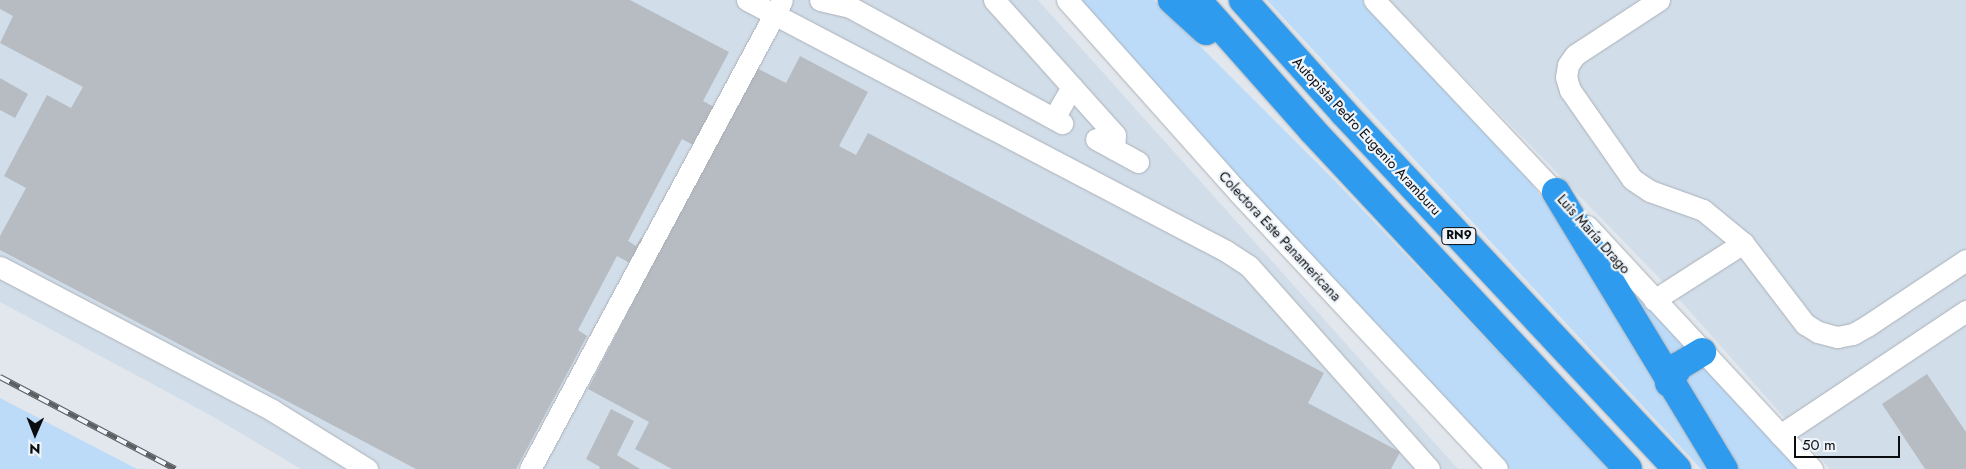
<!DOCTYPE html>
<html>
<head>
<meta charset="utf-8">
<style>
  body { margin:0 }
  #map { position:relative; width:1966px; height:469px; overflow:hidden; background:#e1e7ed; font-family:Jost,sans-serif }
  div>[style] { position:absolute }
  .built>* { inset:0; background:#d1dde9 }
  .green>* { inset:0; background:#bcdbf9 }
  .building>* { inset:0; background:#b6bcc2 }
  .roads { filter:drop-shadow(0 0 1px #abb1b7) drop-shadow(0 0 1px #abb1b7) }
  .minor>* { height:21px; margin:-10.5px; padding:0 10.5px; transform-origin:10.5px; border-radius:10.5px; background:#fff }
  .highway>* { height:28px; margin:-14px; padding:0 14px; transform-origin:14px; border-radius:14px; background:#2e9bef }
  .rail>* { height:5.5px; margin-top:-2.75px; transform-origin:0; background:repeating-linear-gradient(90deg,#eef4fa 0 11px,#5b5f62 0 22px); box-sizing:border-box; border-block:1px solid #5b5f62 }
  span { translate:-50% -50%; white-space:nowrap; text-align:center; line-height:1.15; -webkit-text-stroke:4.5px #eef4fa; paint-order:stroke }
  .shield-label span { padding:1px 4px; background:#eef4fa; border:1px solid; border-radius:4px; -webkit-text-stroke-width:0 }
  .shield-label { font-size:12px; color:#0a0c0e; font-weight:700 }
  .street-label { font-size:14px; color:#0a0c0e }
  .north { position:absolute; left:10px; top:409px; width:50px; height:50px; -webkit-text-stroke:4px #eef4fa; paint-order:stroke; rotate:181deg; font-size:14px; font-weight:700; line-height:20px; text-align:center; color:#0a0c0e }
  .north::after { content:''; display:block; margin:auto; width:18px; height:22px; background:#0a0c0e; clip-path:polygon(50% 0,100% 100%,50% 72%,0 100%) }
  .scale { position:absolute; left:1794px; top:436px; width:106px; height:22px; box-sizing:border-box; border:2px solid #0a0c0e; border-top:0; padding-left:6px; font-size:15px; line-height:18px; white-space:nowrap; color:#0a0c0e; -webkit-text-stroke:4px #eef4fa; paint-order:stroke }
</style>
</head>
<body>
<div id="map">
  <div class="built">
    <i style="clip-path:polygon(0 0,1038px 0,1458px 469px,301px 469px,210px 415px,0 302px)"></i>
    <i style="clip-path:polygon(1389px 0,1966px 0,1966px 469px,1830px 469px,1670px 289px)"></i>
  </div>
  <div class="green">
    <i style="clip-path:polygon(1075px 0,1154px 0,1336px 182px,1610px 469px,1509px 469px,1122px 54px)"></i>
    <i style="clip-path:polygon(1267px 0,1363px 0,1525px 174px,1559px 222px,1652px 380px,1718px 469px,1701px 469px)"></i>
    <i style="clip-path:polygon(1593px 248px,1688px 348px,1663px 368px)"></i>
    <i style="clip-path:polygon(1691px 366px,1704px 367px,1801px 469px,1731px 469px,1682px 373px)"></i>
    <i style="clip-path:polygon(0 398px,137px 469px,0 469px)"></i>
  </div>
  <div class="building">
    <i style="clip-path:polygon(0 0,630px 0,729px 52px,703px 101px,714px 107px,693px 145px,682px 139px,628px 241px,636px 246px,641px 238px,657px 246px,753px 66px,786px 83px,800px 56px,868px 92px,839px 146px,856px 155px,868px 133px,1324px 373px,1308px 403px,1400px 452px,1391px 469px,672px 469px,635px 449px,649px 422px,588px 389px,648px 273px,617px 256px,578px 330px,587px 336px,516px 469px,416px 469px,0 250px,0 236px,26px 188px,4px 176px,47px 95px,71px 108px,83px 87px,0 43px,13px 16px,0 9px)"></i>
    <i style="clip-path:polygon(0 78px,28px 94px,15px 118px,0 110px)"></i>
    <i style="clip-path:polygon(1927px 374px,1966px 432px,1966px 469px,1925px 469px,1882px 404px)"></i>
    <i style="clip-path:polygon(611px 409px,634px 421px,617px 455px,640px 469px,599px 469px,600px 467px,586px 459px)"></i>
  </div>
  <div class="roads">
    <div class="minor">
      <i style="left:747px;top:0;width:541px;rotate:27.65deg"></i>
      <i style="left:1226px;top:251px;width:27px;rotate:33deg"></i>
      <i style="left:1249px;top:266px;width:271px;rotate:48.4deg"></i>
      <i style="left:820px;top:0;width:31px;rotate:13deg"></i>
      <i style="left:850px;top:7px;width:242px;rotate:28.7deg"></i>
      <i style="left:994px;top:0;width:181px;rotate:48.1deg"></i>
      <i style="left:1115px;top:135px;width:14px;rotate:94deg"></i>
      <i style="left:1067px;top:0;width:260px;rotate:48.3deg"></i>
      <i style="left:1240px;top:194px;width:376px;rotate:46.9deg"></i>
      <i style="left:1374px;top:0;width:280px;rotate:46.7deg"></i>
      <i style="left:1659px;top:0;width:100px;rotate:146.8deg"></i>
      <i style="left:1575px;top:55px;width:12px;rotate:125deg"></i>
      <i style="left:1568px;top:65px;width:12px;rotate:99deg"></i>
      <i style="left:1566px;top:77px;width:14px;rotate:73deg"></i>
      <i style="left:1570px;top:90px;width:108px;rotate:55.1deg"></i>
      <i style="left:1632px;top:179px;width:22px;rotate:34deg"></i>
      <i style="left:1650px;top:191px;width:56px;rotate:19.7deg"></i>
      <i style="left:1703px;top:210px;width:52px;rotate:39.5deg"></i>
      <i style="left:1054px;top:118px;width:36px;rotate:-60deg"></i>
      <i style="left:1096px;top:139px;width:48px;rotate:28.7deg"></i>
      <i style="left:1587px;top:226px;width:331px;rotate:47.2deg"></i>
      <i style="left:0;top:267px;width:307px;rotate:27.7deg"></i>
      <i style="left:272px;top:410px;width:112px;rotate:31.8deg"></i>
      <i style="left:1654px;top:300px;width:106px;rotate:-32.6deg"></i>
      <i style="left:1743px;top:243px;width:102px;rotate:52.6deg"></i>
      <i style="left:1805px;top:324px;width:15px;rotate:32deg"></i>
      <i style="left:1818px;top:332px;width:20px;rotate:15deg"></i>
      <i style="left:1837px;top:337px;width:16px;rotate:-11deg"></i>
      <i style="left:1853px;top:334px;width:16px;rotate:-30deg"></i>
      <i style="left:1867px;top:326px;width:119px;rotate:-33.7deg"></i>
      <i style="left:1780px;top:435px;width:224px;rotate:-33.7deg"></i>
      <i style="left:530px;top:469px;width:532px;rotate:-61.75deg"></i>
    </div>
    <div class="highway">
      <i style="left:1172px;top:0;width:46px;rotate:42.4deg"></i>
      <i style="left:1197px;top:0;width:174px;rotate:48.5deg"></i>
      <i style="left:1312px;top:130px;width:463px;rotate:47deg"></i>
      <i style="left:1243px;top:0;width:150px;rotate:48.2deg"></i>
      <i style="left:1343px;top:112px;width:489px;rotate:46.9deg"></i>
      <i style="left:1556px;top:192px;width:324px;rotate:58.8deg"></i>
      <i style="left:1669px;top:383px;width:20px;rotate:-60deg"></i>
      <i style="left:1679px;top:366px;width:27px;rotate:-31deg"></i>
    </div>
  </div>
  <div class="rail">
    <i style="left:0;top:377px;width:198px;rotate:27.7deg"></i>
  </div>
  <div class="shield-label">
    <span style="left:1459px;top:236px">RN9</span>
  </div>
  <div class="street-label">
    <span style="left:1367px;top:136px;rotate:47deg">Autopista Pedro Eugenio Aramburu</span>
    <span style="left:1594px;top:234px;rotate:48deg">Luis María Drago</span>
    <span style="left:1280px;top:236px;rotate:47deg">Colectora Este Panamericana</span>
  </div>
  <div class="north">N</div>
  <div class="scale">50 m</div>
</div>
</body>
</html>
